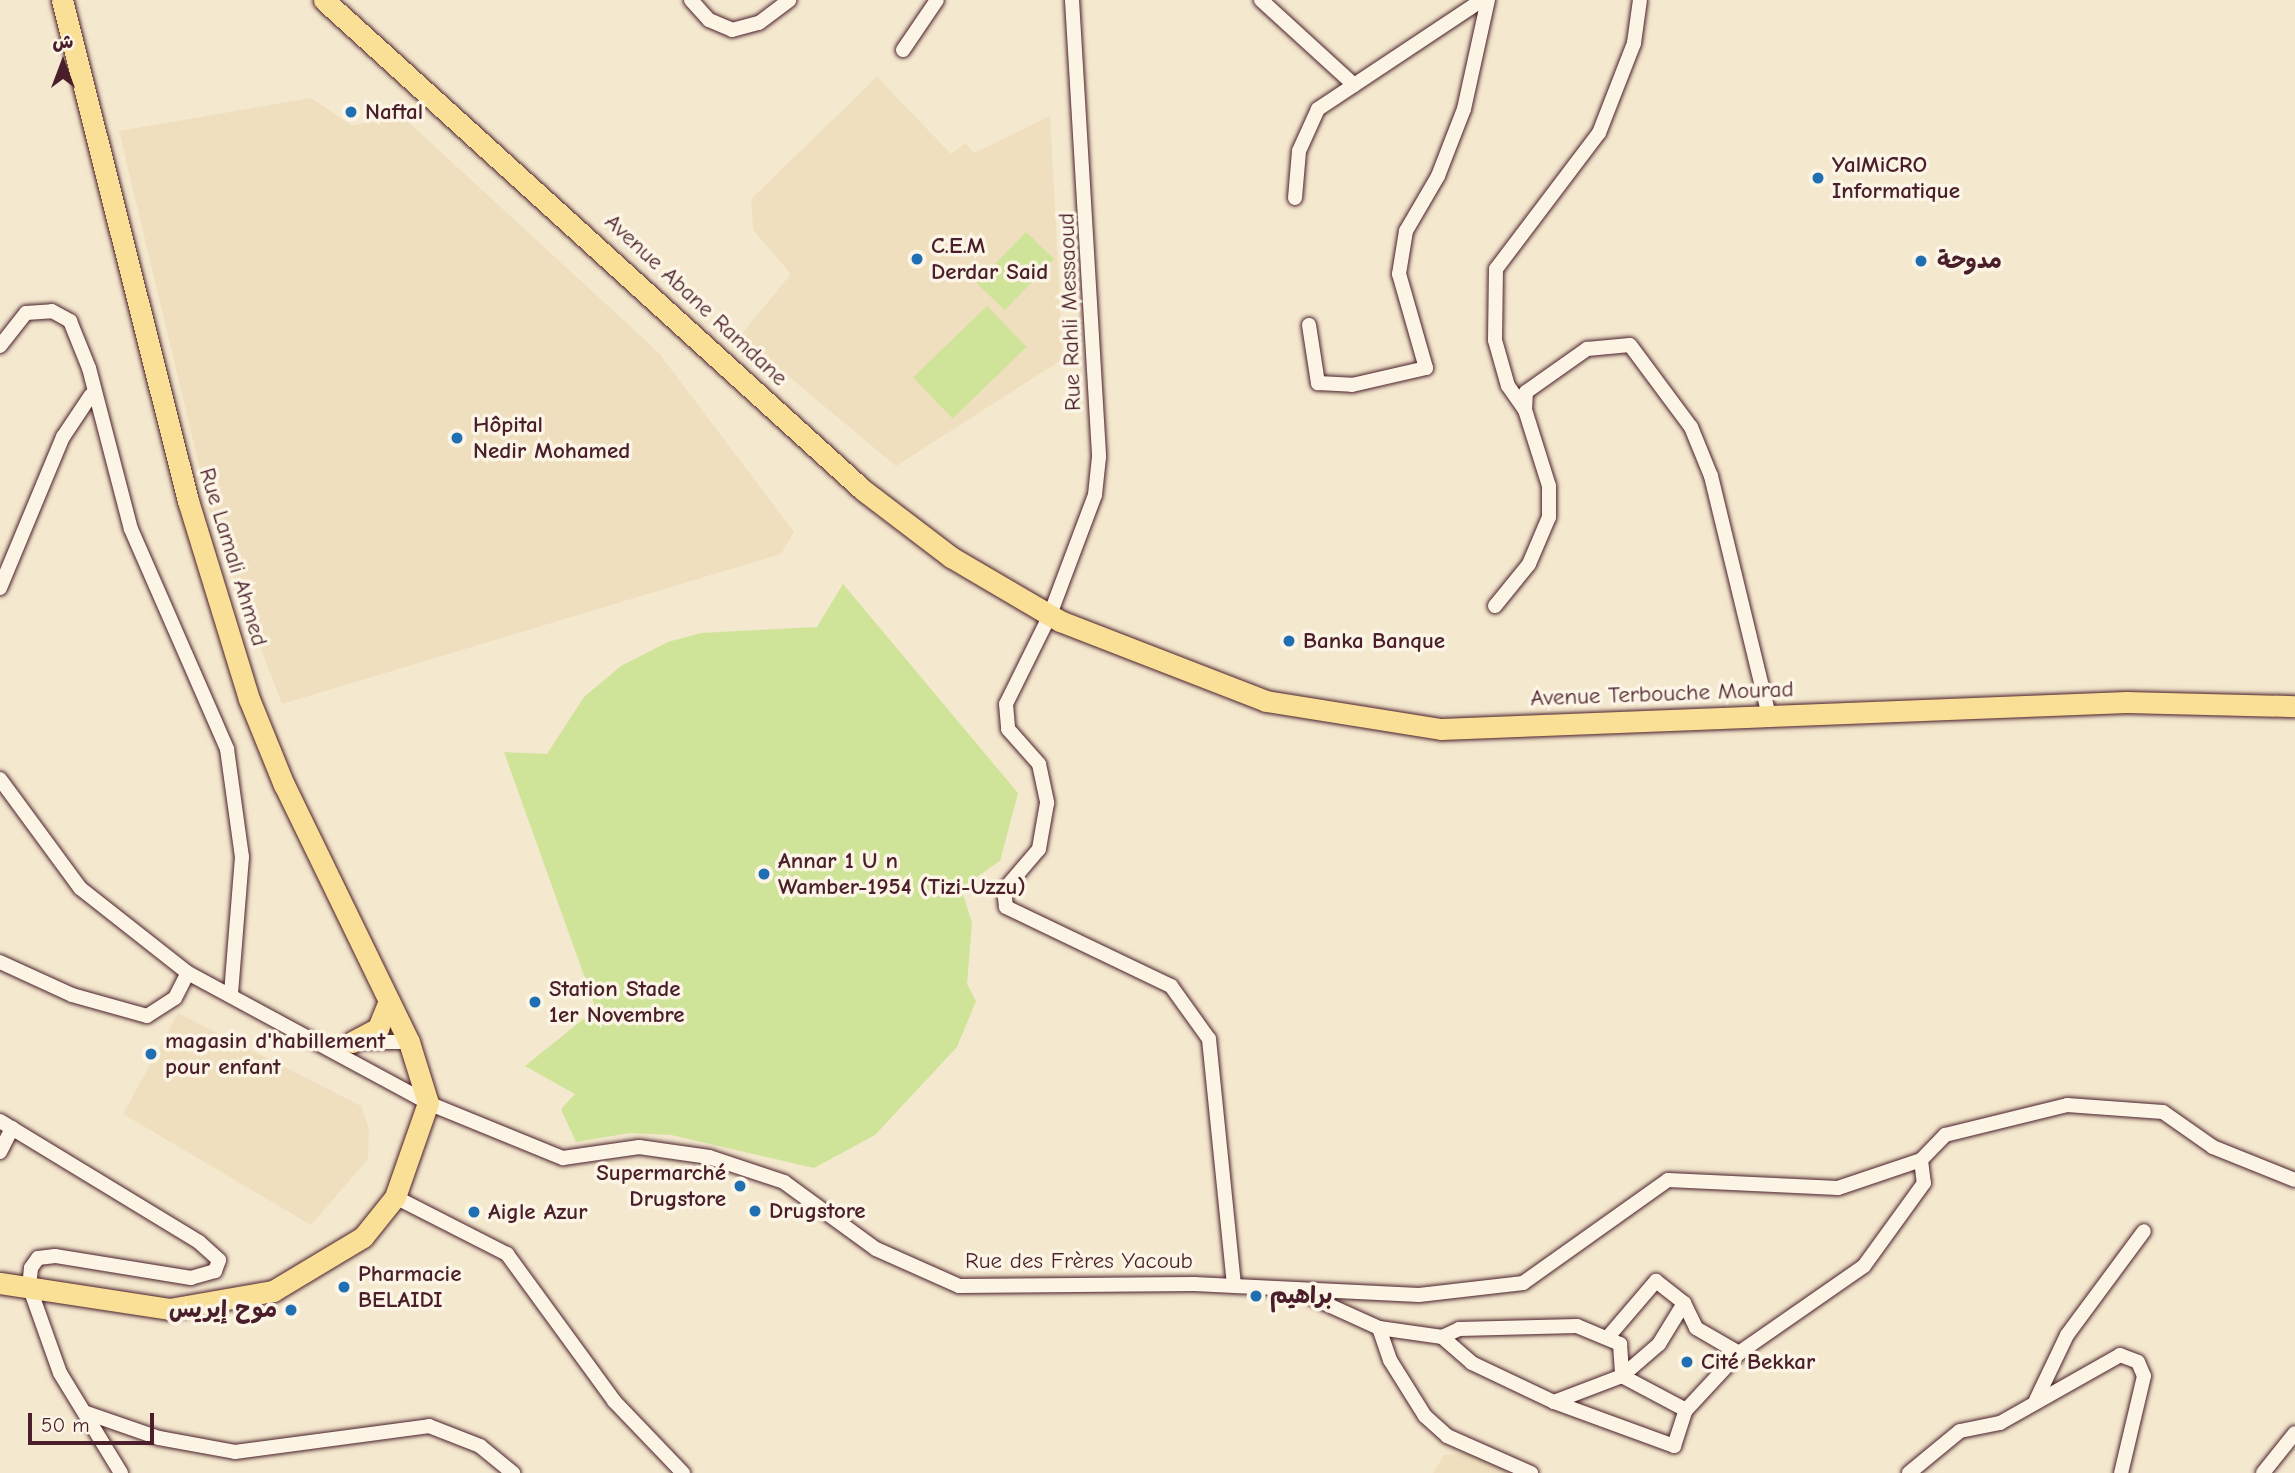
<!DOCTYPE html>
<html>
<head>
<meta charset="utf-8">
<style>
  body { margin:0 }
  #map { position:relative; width:2295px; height:1473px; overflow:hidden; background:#f4e8ce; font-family:"Comic Neue","Playpen Sans Arabic",sans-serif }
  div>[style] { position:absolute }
  .built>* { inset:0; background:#efdfbe }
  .green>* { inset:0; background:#cfe499; transform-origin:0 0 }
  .roads { filter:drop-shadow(0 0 2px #4a1f2b) drop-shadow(0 0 2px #4a1f2b) }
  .minor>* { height:14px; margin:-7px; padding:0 7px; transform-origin:7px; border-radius:7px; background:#fcf5e5 }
  .primary>* { height:21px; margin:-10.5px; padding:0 10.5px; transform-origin:10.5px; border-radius:10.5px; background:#fadf96 }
  .dots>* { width:19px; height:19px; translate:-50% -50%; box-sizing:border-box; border:4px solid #fcf5e5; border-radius:50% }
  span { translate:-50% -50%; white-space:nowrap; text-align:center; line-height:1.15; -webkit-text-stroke:7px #fcf5e5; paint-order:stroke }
  .poi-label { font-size:23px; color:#4a1f2b; font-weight:700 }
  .left { translate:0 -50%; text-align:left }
  .right { translate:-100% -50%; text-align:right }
  .street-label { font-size:23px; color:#4a1f2b }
  .north { position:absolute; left:28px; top:28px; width:70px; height:70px; -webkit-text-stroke:5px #fcf5e5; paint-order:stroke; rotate:0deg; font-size:19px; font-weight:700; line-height:28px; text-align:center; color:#4a1f2b }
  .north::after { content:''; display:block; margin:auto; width:24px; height:32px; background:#4a1f2b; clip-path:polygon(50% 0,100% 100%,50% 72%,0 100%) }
  .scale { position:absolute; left:28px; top:1413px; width:126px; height:32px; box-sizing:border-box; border:4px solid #4a1f2b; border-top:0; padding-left:9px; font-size:21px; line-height:24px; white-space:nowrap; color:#4a1f2b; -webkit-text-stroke:5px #fcf5e5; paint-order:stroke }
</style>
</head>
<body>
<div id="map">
  <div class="built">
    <i style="clip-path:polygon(877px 77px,951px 154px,965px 143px,974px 153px,1050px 116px,1063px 359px,896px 466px,740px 336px,791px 274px,753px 230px,751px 199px)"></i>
    <i style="clip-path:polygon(311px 98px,351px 125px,404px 118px,658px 352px,794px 532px,781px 554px,282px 704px,213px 524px,119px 131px)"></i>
    <i style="clip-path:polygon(178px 1013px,361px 1106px,369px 1129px,368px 1159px,311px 1225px,123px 1114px)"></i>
    <i style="clip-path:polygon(1478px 1452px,1522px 1473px,1433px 1473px,1444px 1455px)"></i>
  </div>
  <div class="green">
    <i style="left:1026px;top:232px;width:39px;height:71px;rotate:44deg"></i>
    <i style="left:987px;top:306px;width:57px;height:103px;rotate:46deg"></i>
    <i style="clip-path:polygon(843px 584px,1018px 793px,1000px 861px,961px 888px,972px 923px,967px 984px,976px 1001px,957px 1047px,875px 1135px,814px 1168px,671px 1135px,630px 1133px,576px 1142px,561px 1109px,575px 1094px,525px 1066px,596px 1009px,504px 752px,547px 754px,584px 697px,621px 666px,668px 642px,701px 633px,817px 627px)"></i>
  </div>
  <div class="roads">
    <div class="minor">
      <i style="left:691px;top:0;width:27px;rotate:48deg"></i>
      <i style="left:709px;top:20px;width:25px;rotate:23deg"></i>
      <i style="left:732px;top:30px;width:28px;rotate:-15deg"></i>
      <i style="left:759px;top:23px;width:38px;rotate:-37deg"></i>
      <i style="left:1072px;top:0;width:458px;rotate:86.6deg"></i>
      <i style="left:1099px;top:457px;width:38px;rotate:96deg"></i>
      <i style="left:1095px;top:495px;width:128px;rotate:110.6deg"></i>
      <i style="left:1050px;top:615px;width:99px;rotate:116.3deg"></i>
      <i style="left:1006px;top:704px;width:25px;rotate:85deg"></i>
      <i style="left:1008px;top:729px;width:47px;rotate:48.5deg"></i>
      <i style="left:1039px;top:764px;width:40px;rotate:78deg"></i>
      <i style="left:1047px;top:803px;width:47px;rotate:99.9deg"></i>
      <i style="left:1039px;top:849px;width:54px;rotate:130.5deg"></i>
      <i style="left:1004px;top:890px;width:17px;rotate:83deg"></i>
      <i style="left:1006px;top:907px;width:183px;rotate:25.6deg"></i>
      <i style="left:1171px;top:986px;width:65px;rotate:54.4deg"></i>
      <i style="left:1209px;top:1039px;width:248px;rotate:84.2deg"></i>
      <i style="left:1261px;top:0;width:126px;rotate:42.4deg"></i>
      <i style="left:903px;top:50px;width:60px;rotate:-55.8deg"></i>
      <i style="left:1295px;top:198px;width:47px;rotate:-85.1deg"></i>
      <i style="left:1299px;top:151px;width:46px;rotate:-65.7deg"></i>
      <i style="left:1318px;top:109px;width:197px;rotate:-33.6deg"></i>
      <i style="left:1309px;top:325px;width:59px;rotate:81.2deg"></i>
      <i style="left:1318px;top:383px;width:34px;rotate:3deg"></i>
      <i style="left:1352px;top:385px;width:76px;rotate:-12.9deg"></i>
      <i style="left:1426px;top:368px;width:98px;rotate:-106deg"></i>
      <i style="left:1399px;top:274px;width:44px;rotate:-80.8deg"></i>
      <i style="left:1406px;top:231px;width:64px;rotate:-59.8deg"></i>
      <i style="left:1438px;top:176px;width:72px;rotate:-68.8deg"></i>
      <i style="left:1464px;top:109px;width:112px;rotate:-77.6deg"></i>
      <i style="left:0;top:346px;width:42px;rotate:-51.8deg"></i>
      <i style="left:26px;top:313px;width:26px;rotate:-4deg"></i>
      <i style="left:52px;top:311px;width:21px;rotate:29deg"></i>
      <i style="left:70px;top:321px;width:51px;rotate:68deg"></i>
      <i style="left:89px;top:368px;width:166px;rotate:75.4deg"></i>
      <i style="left:131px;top:529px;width:240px;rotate:66.4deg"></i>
      <i style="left:227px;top:749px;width:109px;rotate:82.1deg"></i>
      <i style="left:242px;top:857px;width:138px;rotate:94.6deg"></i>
      <i style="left:1525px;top:410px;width:29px;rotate:-125deg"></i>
      <i style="left:1508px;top:386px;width:48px;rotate:-105.8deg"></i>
      <i style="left:1495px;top:340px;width:71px;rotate:-89.2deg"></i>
      <i style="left:1496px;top:269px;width:171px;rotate:-52.9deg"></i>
      <i style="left:1599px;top:133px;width:97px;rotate:-68.7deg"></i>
      <i style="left:1634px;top:43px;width:43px;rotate:-82.1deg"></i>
      <i style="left:0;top:588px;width:164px;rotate:-67.4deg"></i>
      <i style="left:63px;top:437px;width:50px;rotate:-56.3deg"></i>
      <i style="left:1495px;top:606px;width:54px;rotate:-51deg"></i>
      <i style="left:1529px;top:564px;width:51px;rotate:-66.9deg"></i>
      <i style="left:1549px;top:517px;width:31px;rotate:-90deg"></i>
      <i style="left:1549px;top:486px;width:80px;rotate:-107.5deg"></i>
      <i style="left:1525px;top:410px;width:18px;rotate:-87deg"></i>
      <i style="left:1526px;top:392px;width:75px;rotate:-35.2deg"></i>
      <i style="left:1587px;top:349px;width:43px;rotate:-5.3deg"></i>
      <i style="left:1630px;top:345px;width:102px;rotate:53.4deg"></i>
      <i style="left:1691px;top:427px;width:53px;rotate:67.8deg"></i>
      <i style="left:1711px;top:476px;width:247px;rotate:76.4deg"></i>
      <i style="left:0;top:779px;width:135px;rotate:53.7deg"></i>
      <i style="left:80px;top:888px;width:137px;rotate:38.2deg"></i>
      <i style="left:188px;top:973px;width:273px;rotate:28.4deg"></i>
      <i style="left:428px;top:1103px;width:146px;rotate:22.2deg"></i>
      <i style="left:563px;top:1158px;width:77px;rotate:-8.2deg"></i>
      <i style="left:639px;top:1147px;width:71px;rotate:8.1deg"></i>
      <i style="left:709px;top:1157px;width:79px;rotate:18.4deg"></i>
      <i style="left:784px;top:1182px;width:114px;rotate:36.1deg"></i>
      <i style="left:876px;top:1249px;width:91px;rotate:24deg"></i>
      <i style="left:959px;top:1286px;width:235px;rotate:-0.5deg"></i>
      <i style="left:1194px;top:1284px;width:225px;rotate:2.8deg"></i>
      <i style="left:1419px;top:1295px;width:105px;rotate:-6.6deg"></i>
      <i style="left:1523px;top:1283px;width:178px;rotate:-35.4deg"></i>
      <i style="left:1668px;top:1180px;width:170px;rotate:2.7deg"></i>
      <i style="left:1838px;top:1188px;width:88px;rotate:-18.6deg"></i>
      <i style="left:1921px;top:1160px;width:23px;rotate:83deg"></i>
      <i style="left:1924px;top:1183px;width:102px;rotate:125.9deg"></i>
      <i style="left:1864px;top:1266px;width:152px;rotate:145.2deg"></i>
      <i style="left:0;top:962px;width:79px;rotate:24.6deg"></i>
      <i style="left:72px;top:995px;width:78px;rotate:15.6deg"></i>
      <i style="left:147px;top:1016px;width:33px;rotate:-33deg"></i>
      <i style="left:175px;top:998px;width:28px;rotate:-63deg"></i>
      <i style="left:354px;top:1042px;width:55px"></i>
      <i style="left:0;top:1121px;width:233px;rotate:31.3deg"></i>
      <i style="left:199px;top:1242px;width:27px;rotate:42deg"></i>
      <i style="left:219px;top:1260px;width:12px;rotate:110deg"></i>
      <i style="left:215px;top:1271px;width:25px;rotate:164deg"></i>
      <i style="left:191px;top:1278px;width:138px;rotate:-170.8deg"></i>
      <i style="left:55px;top:1256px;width:17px;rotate:173deg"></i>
      <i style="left:38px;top:1258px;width:12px;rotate:125deg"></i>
      <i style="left:31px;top:1268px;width:18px;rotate:96deg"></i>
      <i style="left:29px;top:1286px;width:92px;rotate:70.4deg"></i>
      <i style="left:60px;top:1373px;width:117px;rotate:58.6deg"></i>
      <i style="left:0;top:1152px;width:27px;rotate:-63deg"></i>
      <i style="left:1921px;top:1160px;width:35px;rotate:-46deg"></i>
      <i style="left:1945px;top:1135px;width:126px;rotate:-13.8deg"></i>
      <i style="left:2067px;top:1105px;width:96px;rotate:4.2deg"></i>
      <i style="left:2163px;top:1112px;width:61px;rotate:35deg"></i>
      <i style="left:2213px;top:1147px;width:88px;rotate:21.9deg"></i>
      <i style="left:395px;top:1197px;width:126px;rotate:27deg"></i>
      <i style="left:507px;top:1254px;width:182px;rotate:53.9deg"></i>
      <i style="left:614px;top:1401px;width:100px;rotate:46.2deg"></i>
      <i style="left:1302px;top:1293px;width:85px;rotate:24.4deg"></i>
      <i style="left:1379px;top:1328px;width:64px;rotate:8.1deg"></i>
      <i style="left:1442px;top:1337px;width:19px;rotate:-25deg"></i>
      <i style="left:1459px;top:1329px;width:118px;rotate:-1.5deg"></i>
      <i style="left:1577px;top:1326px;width:47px;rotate:22.7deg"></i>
      <i style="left:1620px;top:1344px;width:32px;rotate:86deg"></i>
      <i style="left:1622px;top:1376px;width:73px;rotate:159.1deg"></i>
      <i style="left:1554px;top:1402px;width:91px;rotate:-154.6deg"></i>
      <i style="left:1472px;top:1363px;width:40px;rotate:-139deg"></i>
      <i style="left:1379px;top:1328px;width:34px;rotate:71deg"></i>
      <i style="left:1390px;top:1360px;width:66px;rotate:58deg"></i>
      <i style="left:1425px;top:1416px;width:30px;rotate:42deg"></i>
      <i style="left:1447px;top:1436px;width:92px;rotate:23.8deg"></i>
      <i style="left:1608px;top:1337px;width:74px;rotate:-49.4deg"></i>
      <i style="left:1656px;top:1281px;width:36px;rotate:38deg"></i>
      <i style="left:1684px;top:1303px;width:28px;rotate:64deg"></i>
      <i style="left:1696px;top:1328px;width:50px;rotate:30.2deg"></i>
      <i style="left:1739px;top:1353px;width:78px;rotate:132.9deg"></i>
      <i style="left:1686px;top:1410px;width:72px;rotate:-152deg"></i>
      <i style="left:1622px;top:1376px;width:49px;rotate:-40.9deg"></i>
      <i style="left:1659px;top:1344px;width:48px;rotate:-58.6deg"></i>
      <i style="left:2036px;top:1400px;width:72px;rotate:-64.5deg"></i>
      <i style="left:2067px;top:1335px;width:129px;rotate:-53.5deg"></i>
      <i style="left:1554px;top:1402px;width:128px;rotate:20.1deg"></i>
      <i style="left:1674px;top:1446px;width:38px;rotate:-72deg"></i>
      <i style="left:84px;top:1412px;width:79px;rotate:19.1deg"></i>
      <i style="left:159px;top:1438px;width:77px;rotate:10.4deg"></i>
      <i style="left:235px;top:1452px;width:196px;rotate:-7.6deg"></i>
      <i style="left:429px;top:1426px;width:55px;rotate:21.4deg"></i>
      <i style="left:480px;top:1446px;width:43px;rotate:39.3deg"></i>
      <i style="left:1909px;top:1473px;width:66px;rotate:-39.5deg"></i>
      <i style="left:1960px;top:1431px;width:41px;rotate:-11.3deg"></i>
      <i style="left:2000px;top:1423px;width:138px;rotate:-29.5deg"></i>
      <i style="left:2120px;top:1355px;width:19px;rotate:21deg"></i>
      <i style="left:2138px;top:1362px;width:15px;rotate:67deg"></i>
      <i style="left:2144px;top:1376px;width:100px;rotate:103.3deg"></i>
      <i style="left:2263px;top:1473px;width:51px;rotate:-51.3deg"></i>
    </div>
    <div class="primary">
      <i style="left:324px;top:0;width:728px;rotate:42.27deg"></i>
      <i style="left:863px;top:490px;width:111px;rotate:37.3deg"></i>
      <i style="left:951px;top:557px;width:126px;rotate:30.4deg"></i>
      <i style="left:1060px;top:621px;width:221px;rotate:21.2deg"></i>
      <i style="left:1266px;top:701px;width:177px;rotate:9.1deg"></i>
      <i style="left:1441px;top:729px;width:686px;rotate:-2.26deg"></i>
      <i style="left:2126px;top:702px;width:169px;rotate:1.4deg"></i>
      <i style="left:352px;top:1042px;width:30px;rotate:-28deg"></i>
      <i style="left:378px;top:1028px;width:29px;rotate:-68deg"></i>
      <i style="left:0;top:1283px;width:171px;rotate:8.7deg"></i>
      <i style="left:169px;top:1309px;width:106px;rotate:-9.8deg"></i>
      <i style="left:273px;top:1291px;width:105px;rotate:-31deg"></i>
      <i style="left:363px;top:1237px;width:51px;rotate:-51.3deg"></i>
      <i style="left:395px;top:1197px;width:100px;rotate:-70.7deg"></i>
      <i style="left:428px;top:1103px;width:64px;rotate:-107.3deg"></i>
      <i style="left:409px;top:1042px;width:286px;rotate:-115.9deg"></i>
      <i style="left:284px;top:785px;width:93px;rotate:-112.1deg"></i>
      <i style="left:249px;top:699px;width:207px;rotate:-107.1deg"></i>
      <i style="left:188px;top:501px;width:517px;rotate:-104.12deg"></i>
    </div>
  </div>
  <div class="dots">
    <i style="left:351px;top:112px;background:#1f6fb2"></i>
    <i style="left:1818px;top:178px;background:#1f6fb2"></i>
    <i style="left:917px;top:259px;background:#1f6fb2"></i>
    <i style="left:1921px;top:261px;background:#1f6fb2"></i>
    <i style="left:457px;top:438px;background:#1f6fb2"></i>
    <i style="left:1289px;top:641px;background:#1f6fb2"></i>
    <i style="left:764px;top:874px;background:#1f6fb2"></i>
    <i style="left:535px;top:1002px;background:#1f6fb2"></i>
    <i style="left:151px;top:1054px;background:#1f6fb2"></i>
    <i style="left:740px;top:1186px;background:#1f6fb2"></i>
    <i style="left:755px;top:1211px;background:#1f6fb2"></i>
    <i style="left:474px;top:1212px;background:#1f6fb2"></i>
    <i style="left:344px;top:1287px;background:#1f6fb2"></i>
    <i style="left:1256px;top:1296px;background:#1f6fb2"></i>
    <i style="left:291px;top:1310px;background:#1f6fb2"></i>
    <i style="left:1687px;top:1362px;background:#1f6fb2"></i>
  </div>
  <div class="poi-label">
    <span class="left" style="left:365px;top:112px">Naftal</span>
    <span class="left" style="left:1832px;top:178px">YalMiCRO<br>Informatique</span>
    <span class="left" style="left:931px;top:259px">C.E.M<br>Derdar Said</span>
    <span class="left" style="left:1937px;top:261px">مدوحة</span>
    <span class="left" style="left:473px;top:438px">Hôpital<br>Nedir Mohamed</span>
    <span class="left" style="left:1303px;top:641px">Banka Banque</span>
    <span class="left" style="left:778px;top:874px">Annar 1 U n<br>Wamber-1954 (Tizi-Uzzu)</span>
    <span class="left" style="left:549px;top:1002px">Station Stade<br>1er Novembre</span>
    <span class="left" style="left:165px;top:1054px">magasin d'habillement<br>pour enfant</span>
    <span class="right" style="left:726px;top:1186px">Supermarché<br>Drugstore</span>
    <span class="left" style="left:769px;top:1211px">Drugstore</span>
    <span class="left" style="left:488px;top:1212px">Aigle Azur</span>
    <span class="left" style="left:358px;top:1287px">Pharmacie<br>BELAIDI</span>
    <span class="left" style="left:1270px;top:1296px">براهيم</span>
    <span class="right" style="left:277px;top:1310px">موح إيريس</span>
    <span class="left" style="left:1701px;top:1362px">Cité Bekkar</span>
  </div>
  <div class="street-label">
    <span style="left:696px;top:300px;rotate:43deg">Avenue Abane Ramdane</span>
    <span style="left:1070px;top:312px;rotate:-92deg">Rue Rahli Messaoud</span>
    <span style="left:233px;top:557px;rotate:73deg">Rue Lamali Ahmed</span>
    <span style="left:1662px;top:694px;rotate:-2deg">Avenue Terbouche Mourad</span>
    <span style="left:1079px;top:1261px">Rue des Frères Yacoub</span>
  </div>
  <div class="north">ش</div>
  <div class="scale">50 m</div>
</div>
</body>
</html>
